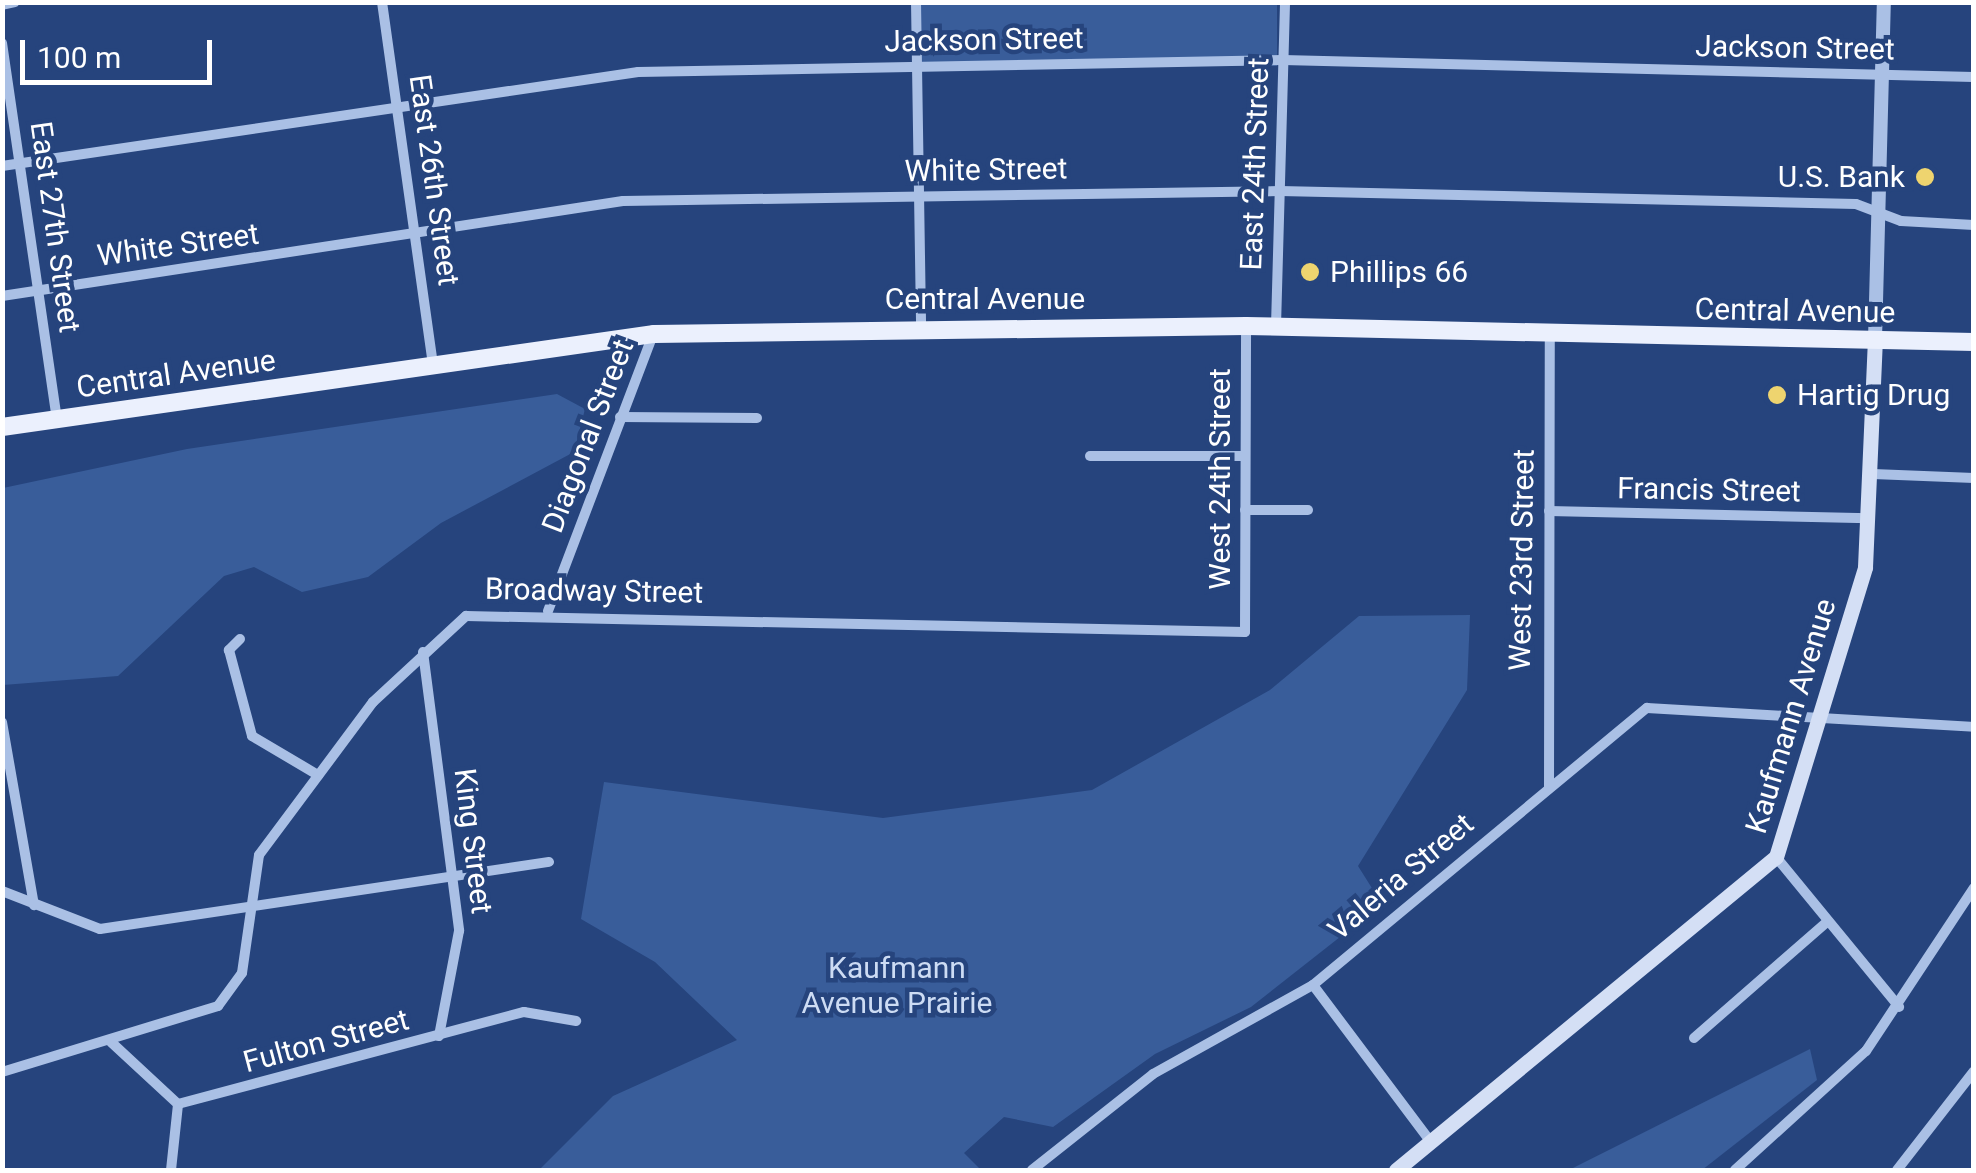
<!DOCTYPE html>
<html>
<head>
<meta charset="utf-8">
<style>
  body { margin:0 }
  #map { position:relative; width:1976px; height:1173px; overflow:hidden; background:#26447d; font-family:Roboto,sans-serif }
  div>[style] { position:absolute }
  .green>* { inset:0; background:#395d9a; transform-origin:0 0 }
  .minor>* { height:10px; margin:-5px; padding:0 5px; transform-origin:5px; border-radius:5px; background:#aac0e5 }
  .tertiary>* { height:14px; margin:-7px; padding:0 7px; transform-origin:7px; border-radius:7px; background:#aac0e5 }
  .secondary>* { height:15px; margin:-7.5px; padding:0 7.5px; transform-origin:7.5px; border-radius:7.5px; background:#d4dff5 }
  .primary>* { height:18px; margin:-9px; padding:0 9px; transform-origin:9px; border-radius:9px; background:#ebf0fd }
  .dots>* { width:28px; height:28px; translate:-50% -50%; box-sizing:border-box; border:5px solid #26447d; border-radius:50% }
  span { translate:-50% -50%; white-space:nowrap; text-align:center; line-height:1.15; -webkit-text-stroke:9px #26447d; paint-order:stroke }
  .street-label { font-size:30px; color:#fff }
  .poi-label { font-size:30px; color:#fff }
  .right { translate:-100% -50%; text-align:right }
  .left { translate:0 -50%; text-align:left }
  .park-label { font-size:30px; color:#cddcf4 }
  .frame { position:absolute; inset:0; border:5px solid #fff; pointer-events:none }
  .scale { position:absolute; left:20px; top:40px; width:192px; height:45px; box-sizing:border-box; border:5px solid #fff; border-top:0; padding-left:12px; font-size:30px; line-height:35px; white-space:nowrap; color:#fff; -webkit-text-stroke:8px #26447d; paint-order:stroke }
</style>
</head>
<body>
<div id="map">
  <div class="green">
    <i style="left:916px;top:3px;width:361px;height:63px"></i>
    <i style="clip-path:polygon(557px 394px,585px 409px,574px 452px,441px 523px,368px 577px,302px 592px,254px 567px,224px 576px,118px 676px,3px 685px,3px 488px,187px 449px)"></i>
    <i style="clip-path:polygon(1470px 615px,1467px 690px,1358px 866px,1382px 904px,1251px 1007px,1155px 1054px,1053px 1127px,1004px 1117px,964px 1153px,981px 1170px,539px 1170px,613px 1096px,737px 1040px,655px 962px,581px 919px,604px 782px,883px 818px,1092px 790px,1270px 690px,1359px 616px)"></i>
    <i style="clip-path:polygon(1810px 1049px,1817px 1080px,1702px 1170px,1569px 1170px)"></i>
  </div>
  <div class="minor">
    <i style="left:382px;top:2px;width:367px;rotate:82deg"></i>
    <i style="left:916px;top:2px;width:324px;rotate:89.1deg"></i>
    <i style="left:2px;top:5px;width:13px;rotate:-13deg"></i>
    <i style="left:2px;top:43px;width:380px;rotate:81.7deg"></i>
    <i style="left:2px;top:166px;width:643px;rotate:-8.41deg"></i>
    <i style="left:638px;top:72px;width:645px;rotate:-1.07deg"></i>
    <i style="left:1283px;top:60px;width:691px;rotate:1.41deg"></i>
    <i style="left:2px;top:296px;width:628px;rotate:-8.7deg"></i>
    <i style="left:623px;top:201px;width:657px;rotate:-0.87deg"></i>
    <i style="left:1280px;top:191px;width:576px;rotate:1.29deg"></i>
    <i style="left:1856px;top:204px;width:48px;rotate:20.7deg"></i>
    <i style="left:1901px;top:221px;width:73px;rotate:3.1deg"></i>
    <i style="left:1276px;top:326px;width:324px;rotate:-88.4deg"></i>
    <i style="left:620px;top:417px;width:137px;rotate:0.4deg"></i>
    <i style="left:1090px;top:456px;width:154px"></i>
    <i style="left:1873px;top:474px;width:101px;rotate:2.3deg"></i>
    <i style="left:1245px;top:510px;width:63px"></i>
    <i style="left:1549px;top:511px;width:320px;rotate:1.3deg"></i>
    <i style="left:548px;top:611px;width:295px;rotate:-69.2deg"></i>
    <i style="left:240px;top:639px;width:16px;rotate:135deg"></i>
    <i style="left:229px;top:650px;width:89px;rotate:75deg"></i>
    <i style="left:252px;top:736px;width:77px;rotate:30.6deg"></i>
    <i style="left:423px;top:652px;width:281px;rotate:82.6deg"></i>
    <i style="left:459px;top:931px;width:107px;rotate:100.8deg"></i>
    <i style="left:2px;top:722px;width:186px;rotate:80.1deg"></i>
    <i style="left:1549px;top:787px;width:454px;rotate:-89.9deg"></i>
    <i style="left:1776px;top:857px;width:194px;rotate:50.6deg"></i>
    <i style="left:2px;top:891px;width:105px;rotate:21.2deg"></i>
    <i style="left:100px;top:929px;width:454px;rotate:-8.5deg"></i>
    <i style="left:1313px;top:985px;width:196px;rotate:53.1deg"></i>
    <i style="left:1694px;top:1038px;width:176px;rotate:-41.1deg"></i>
    <i style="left:111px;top:1042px;width:91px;rotate:42.8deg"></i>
    <i style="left:178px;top:1104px;width:358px;rotate:-14.9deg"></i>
    <i style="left:524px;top:1012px;width:53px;rotate:9.8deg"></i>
    <i style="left:2px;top:1072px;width:226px;rotate:-17deg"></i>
    <i style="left:218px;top:1006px;width:41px;rotate:-54deg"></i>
    <i style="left:242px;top:973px;width:119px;rotate:-81.8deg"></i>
    <i style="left:259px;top:855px;width:191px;rotate:-53.3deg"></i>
    <i style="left:373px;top:702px;width:127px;rotate:-42.8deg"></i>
    <i style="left:466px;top:616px;width:779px;rotate:1.18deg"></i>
    <i style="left:1245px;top:632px;width:306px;rotate:-89.8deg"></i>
    <i style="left:171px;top:1170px;width:66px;rotate:-83.9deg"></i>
    <i style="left:1032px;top:1170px;width:154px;rotate:-38.4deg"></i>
    <i style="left:1153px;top:1074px;width:183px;rotate:-29.1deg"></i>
    <i style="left:1313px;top:985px;width:434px;rotate:-39.7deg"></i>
    <i style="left:1647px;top:708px;width:328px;rotate:3.3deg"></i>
    <i style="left:1735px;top:1170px;width:177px;rotate:-42.3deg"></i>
    <i style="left:1866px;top:1051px;width:196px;rotate:-56.5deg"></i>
    <i style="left:1897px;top:1170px;width:125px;rotate:-52.1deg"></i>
  </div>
  <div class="tertiary">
    <i style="left:1875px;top:340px;width:338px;rotate:-88.5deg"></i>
  </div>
  <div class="secondary">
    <i style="left:1396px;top:1170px;width:492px;rotate:-39.5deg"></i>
    <i style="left:1776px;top:857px;width:303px;rotate:-72.9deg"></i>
    <i style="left:1865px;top:567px;width:227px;rotate:-87.5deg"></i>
  </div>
  <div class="primary">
    <i style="left:2px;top:427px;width:659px;rotate:-8.12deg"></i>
    <i style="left:654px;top:334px;width:592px;rotate:-0.77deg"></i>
    <i style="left:1246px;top:326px;width:728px;rotate:1.26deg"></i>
  </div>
  <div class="dots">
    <i style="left:1925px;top:177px;background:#eed46f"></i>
    <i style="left:1310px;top:272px;background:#eed46f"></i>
    <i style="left:1777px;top:395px;background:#eed46f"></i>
  </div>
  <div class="street-label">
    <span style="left:984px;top:40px;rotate:-1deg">Jackson Street</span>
    <span style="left:1795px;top:48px;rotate:1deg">Jackson Street</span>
    <span style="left:1255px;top:164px;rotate:-88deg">East 24th Street</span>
    <span style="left:986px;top:170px;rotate:-1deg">White Street</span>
    <span style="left:434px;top:180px;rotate:82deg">East 26th Street</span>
    <span style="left:55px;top:227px;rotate:82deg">East 27th Street</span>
    <span style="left:178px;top:245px;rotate:-8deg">White Street</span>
    <span style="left:985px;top:299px">Central Avenue</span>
    <span style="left:1795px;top:311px;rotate:1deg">Central Avenue</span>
    <span style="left:176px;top:374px;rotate:-8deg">Central Avenue</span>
    <span style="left:588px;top:436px;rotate:-69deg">Diagonal Street</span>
    <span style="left:1220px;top:479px;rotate:-90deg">West 24th Street</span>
    <span style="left:1709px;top:490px;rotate:1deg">Francis Street</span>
    <span style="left:1522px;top:560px;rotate:-89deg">West 23rd Street</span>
    <span style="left:594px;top:591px;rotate:1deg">Broadway Street</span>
    <span style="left:1791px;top:716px;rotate:-73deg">Kaufmann Avenue</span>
    <span style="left:473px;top:841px;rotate:83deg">King Street</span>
    <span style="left:1401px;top:877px;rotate:-40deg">Valeria Street</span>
    <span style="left:326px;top:1041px;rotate:-15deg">Fulton Street</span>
  </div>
  <div class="poi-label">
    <span class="right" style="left:1905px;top:177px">U.S. Bank</span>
    <span class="left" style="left:1330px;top:272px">Phillips 66</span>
    <span class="left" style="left:1797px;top:395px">Hartig Drug</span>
  </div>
  <div class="park-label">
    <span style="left:897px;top:985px">Kaufmann<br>Avenue Prairie</span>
  </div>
  <div class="frame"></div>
  <div class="scale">100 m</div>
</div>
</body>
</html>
